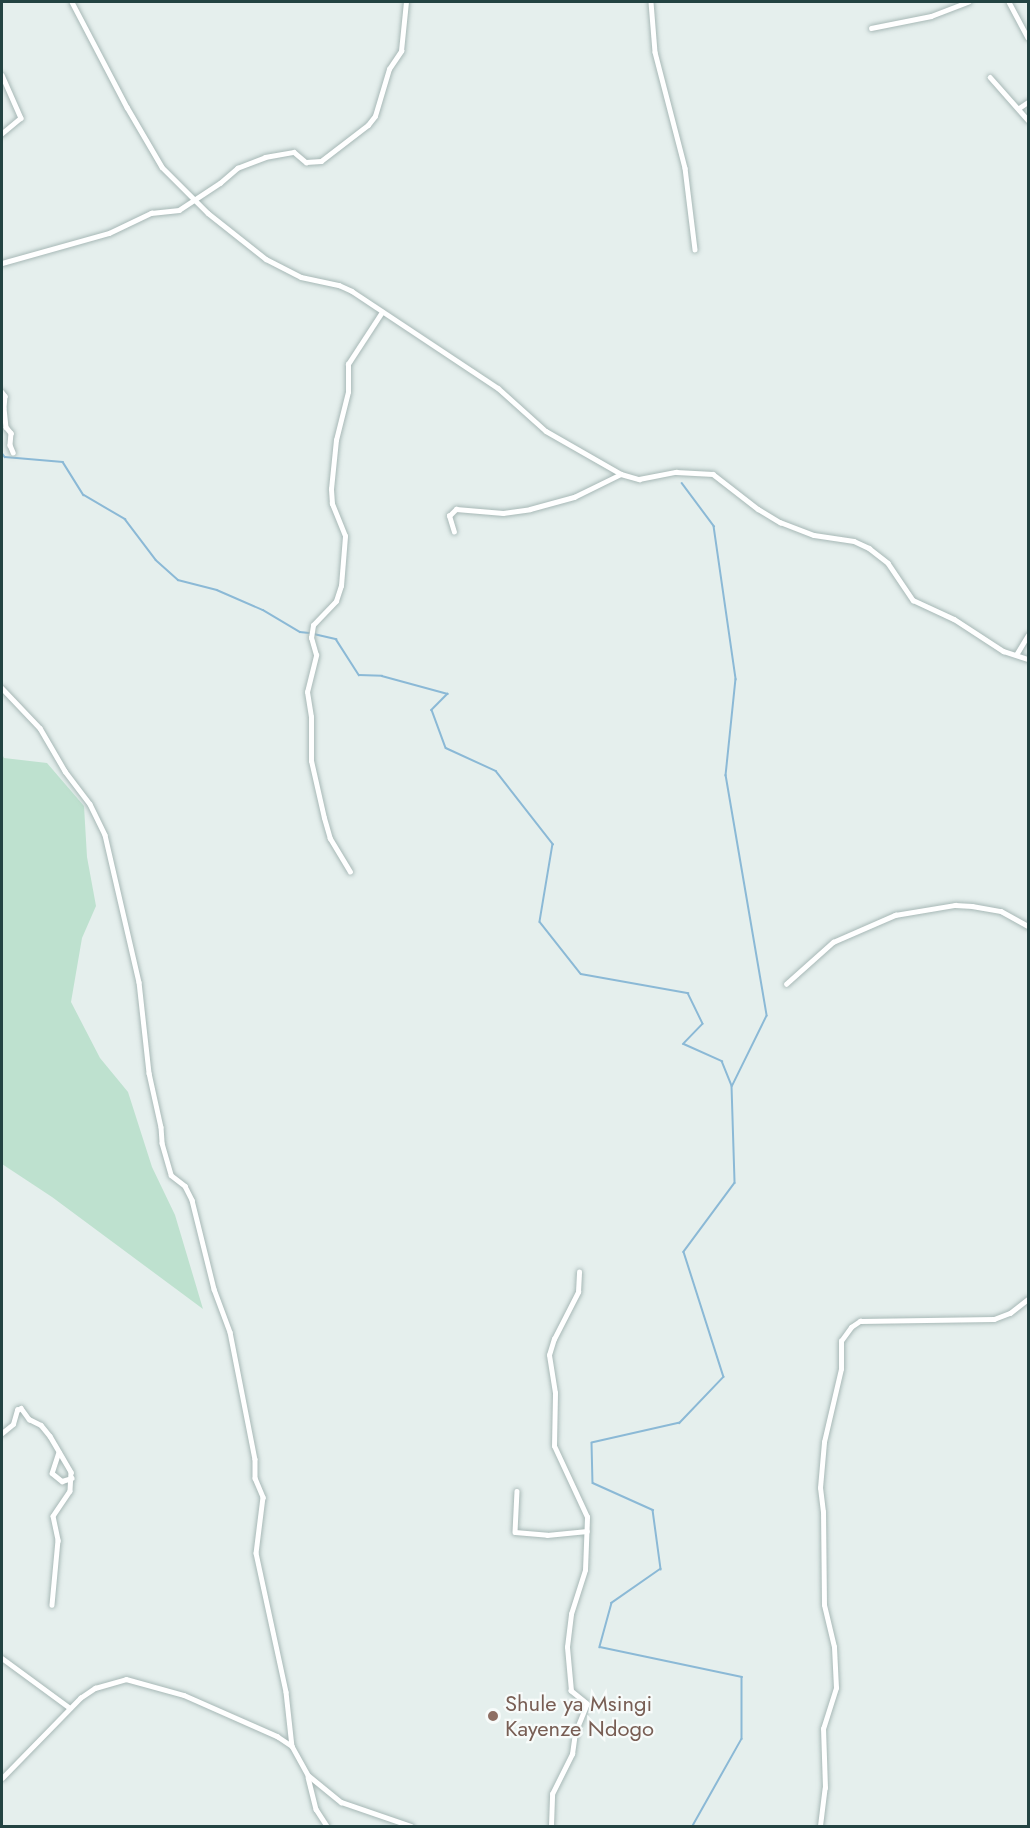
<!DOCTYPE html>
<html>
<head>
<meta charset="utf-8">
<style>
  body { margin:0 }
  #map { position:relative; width:1030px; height:1828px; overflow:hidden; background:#e5efed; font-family:Jost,sans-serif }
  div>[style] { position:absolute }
  .green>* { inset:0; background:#bee1cf }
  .stream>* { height:1.5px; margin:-0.75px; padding:0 0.75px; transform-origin:0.75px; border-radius:0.75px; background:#8bb9d6 }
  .roads { filter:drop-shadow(0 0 2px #a7b8b6) drop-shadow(0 0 2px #a7b8b6) }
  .minor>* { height:4.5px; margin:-2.25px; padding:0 2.25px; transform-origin:2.25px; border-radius:2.25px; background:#fff }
  .dots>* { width:16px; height:16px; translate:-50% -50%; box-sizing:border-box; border:3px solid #f7fbfa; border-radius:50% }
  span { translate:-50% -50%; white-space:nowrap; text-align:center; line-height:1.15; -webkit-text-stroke:4.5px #f7fbfa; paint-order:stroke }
  .education-label { font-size:22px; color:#785e54 }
  .left { translate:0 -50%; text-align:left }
  .frame { position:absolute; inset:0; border:3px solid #234342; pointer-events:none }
</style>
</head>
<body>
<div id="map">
  <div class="green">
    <i style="clip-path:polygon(2px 754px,4px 758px,47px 763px,84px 806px,87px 857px,96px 906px,82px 938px,71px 1002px,100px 1058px,128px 1092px,152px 1167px,175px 1215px,203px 1309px,52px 1197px,2px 1164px)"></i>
  </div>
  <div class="stream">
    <i style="left:2px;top:453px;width:5px;rotate:53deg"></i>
    <i style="left:5px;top:457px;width:58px;rotate:4.9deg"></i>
    <i style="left:63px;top:462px;width:39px;rotate:58deg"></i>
    <i style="left:84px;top:495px;width:48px;rotate:30.3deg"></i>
    <i style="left:125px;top:519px;width:51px;rotate:52.9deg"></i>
    <i style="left:156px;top:560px;width:30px;rotate:42deg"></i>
    <i style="left:178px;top:580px;width:40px;rotate:14.4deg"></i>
    <i style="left:217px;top:590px;width:50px;rotate:23.5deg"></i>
    <i style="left:263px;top:610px;width:43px;rotate:30.7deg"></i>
    <i style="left:300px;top:632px;width:9px;rotate:6deg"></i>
    <i style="left:682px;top:483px;width:54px;rotate:53.3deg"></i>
    <i style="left:714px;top:526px;width:155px;rotate:81.8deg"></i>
    <i style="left:736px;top:679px;width:97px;rotate:95.9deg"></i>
    <i style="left:726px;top:775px;width:244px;rotate:80.3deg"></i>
    <i style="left:767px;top:1016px;width:77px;rotate:116.2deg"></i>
    <i style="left:314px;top:634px;width:23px;rotate:13deg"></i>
    <i style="left:336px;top:639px;width:43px;rotate:57.4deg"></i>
    <i style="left:359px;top:675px;width:23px;rotate:2deg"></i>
    <i style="left:382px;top:676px;width:68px;rotate:15.3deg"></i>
    <i style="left:448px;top:694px;width:23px;rotate:135deg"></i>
    <i style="left:432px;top:710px;width:40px;rotate:69.8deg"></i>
    <i style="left:446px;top:748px;width:55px;rotate:24.7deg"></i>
    <i style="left:496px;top:771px;width:93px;rotate:52deg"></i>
    <i style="left:553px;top:844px;width:79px;rotate:99.5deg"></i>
    <i style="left:540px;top:922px;width:66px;rotate:51.7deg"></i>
    <i style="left:581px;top:974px;width:109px;rotate:10.1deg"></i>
    <i style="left:688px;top:993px;width:34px;rotate:64deg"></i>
    <i style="left:703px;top:1024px;width:28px;rotate:134deg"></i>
    <i style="left:684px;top:1044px;width:42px;rotate:24.1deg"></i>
    <i style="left:722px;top:1061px;width:27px;rotate:68deg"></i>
    <i style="left:732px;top:1086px;width:97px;rotate:88.2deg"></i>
    <i style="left:735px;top:1183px;width:86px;rotate:126.5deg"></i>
    <i style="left:684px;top:1252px;width:131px;rotate:72.3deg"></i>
    <i style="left:724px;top:1377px;width:64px;rotate:133.7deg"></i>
    <i style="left:680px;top:1423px;width:90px;rotate:167.2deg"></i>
    <i style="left:592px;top:1443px;width:40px;rotate:88.6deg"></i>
    <i style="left:593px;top:1483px;width:66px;rotate:24.2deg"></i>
    <i style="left:653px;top:1510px;width:60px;rotate:82.3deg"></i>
    <i style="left:661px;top:1569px;width:60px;rotate:145.2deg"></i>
    <i style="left:612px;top:1603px;width:46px;rotate:105.3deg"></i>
    <i style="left:600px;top:1647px;width:145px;rotate:11.9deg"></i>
    <i style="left:742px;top:1677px;width:62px;rotate:90deg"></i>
    <i style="left:742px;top:1739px;width:100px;rotate:119.4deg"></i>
  </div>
  <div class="roads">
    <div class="minor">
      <i style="left:72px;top:2px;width:119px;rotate:62.4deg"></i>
      <i style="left:127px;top:107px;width:69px;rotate:59.7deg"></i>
      <i style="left:162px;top:167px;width:65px;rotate:45deg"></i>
      <i style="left:208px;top:213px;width:74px;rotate:38.4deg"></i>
      <i style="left:266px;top:259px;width:39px;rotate:27deg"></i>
      <i style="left:301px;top:277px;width:39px;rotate:12deg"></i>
      <i style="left:339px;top:285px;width:14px;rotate:25deg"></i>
      <i style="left:352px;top:291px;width:175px;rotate:33.6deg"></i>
      <i style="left:498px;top:388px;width:64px;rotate:41.9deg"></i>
      <i style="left:546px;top:431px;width:86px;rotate:29.8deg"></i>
      <i style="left:621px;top:474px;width:19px;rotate:16deg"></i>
      <i style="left:639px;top:479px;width:38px;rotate:-11deg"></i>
      <i style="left:676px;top:472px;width:37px;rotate:3deg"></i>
      <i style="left:713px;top:474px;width:57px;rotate:37.9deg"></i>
      <i style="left:758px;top:509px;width:26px;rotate:31deg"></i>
      <i style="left:780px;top:522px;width:36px;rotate:21deg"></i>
      <i style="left:814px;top:535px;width:40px;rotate:8.5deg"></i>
      <i style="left:854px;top:541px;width:17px;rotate:25deg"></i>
      <i style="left:869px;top:548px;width:24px;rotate:38deg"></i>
      <i style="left:888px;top:563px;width:45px;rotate:56deg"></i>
      <i style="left:913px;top:600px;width:45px;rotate:24.9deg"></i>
      <i style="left:954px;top:619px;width:59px;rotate:33.1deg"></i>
      <i style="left:1003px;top:651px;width:26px;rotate:18deg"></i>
      <i style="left:651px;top:2px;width:50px;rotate:85.4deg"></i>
      <i style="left:655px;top:52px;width:120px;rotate:75.5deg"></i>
      <i style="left:685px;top:168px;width:82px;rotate:83deg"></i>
      <i style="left:1009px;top:2px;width:40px;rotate:62deg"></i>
      <i style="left:871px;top:28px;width:61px;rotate:-11.3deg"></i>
      <i style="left:931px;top:16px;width:40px;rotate:-21deg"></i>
      <i style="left:2px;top:75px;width:47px;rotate:66.2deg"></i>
      <i style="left:21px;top:118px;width:25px;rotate:140deg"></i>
      <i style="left:990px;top:77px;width:57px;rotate:48.5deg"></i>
      <i style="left:1019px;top:108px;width:11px;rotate:-34deg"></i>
      <i style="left:2px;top:263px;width:111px;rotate:-15.7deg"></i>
      <i style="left:109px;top:233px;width:47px;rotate:-25.5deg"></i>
      <i style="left:151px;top:213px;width:28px;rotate:-6deg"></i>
      <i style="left:179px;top:210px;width:49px;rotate:-33.4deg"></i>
      <i style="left:220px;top:183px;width:23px;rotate:-41deg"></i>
      <i style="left:237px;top:168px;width:30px;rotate:-21deg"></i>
      <i style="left:265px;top:157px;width:29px;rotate:-10deg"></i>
      <i style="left:294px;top:152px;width:16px;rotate:40deg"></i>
      <i style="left:306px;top:162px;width:15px;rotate:-4deg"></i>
      <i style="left:321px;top:161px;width:59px;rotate:-37.5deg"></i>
      <i style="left:368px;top:125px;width:11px;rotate:-52deg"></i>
      <i style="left:375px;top:116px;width:49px;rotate:-73.4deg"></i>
      <i style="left:389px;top:69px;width:22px;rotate:-56deg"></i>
      <i style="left:401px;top:51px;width:49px;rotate:-84.2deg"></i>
      <i style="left:2px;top:392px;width:5px;rotate:53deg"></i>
      <i style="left:5px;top:396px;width:12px;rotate:95deg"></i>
      <i style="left:4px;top:408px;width:19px;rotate:84deg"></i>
      <i style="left:6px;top:427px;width:8px;rotate:50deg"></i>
      <i style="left:11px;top:433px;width:12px;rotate:95deg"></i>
      <i style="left:10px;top:445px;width:8px;rotate:67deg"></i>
      <i style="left:454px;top:532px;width:17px;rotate:-107deg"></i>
      <i style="left:449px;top:516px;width:10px;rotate:-45deg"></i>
      <i style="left:456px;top:509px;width:47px;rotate:4.9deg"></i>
      <i style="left:503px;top:513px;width:27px;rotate:-8deg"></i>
      <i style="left:530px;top:509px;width:46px;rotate:-15.3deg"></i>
      <i style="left:574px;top:497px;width:52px;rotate:-26.1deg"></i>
      <i style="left:1016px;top:655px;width:23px;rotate:-59deg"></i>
      <i style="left:2px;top:688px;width:55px;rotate:46.5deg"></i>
      <i style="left:40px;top:728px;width:50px;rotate:59.8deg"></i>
      <i style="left:65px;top:771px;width:41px;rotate:52.9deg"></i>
      <i style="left:90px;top:804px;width:34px;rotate:64deg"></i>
      <i style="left:105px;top:835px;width:151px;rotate:77deg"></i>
      <i style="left:139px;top:982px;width:92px;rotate:83.7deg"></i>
      <i style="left:149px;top:1073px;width:55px;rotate:77.5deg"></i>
      <i style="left:161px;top:1127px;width:16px;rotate:86deg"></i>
      <i style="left:162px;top:1143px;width:33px;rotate:74deg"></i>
      <i style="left:171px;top:1175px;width:18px;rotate:38deg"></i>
      <i style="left:185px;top:1186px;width:16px;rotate:63deg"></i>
      <i style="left:192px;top:1200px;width:92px;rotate:76.1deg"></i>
      <i style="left:214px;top:1289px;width:46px;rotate:69.6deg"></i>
      <i style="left:230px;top:1332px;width:129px;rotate:78.9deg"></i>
      <i style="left:255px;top:1459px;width:19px;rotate:90deg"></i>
      <i style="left:255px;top:1478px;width:21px;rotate:67deg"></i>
      <i style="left:263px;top:1497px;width:56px;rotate:97.1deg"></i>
      <i style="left:256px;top:1553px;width:142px;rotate:77.8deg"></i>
      <i style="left:286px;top:1692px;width:54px;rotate:83.7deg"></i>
      <i style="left:292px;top:1746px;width:33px;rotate:61deg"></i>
      <i style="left:308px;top:1775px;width:43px;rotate:39.3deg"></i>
      <i style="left:341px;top:1802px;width:74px;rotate:18.9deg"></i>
      <i style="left:350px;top:872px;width:39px;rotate:-121deg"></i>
      <i style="left:330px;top:839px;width:22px;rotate:-106deg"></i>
      <i style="left:324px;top:818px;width:58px;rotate:-102.8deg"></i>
      <i style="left:311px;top:761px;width:44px;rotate:-90deg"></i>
      <i style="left:311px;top:717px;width:25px;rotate:-99deg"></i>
      <i style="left:307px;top:692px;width:38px;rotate:-76deg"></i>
      <i style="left:316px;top:655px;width:18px;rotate:-106deg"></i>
      <i style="left:311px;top:638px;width:13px;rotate:-81deg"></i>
      <i style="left:313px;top:625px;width:33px;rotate:-46deg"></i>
      <i style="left:336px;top:601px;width:16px;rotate:-72deg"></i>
      <i style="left:341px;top:586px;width:50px;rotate:-85.4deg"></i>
      <i style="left:345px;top:536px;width:35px;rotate:-112deg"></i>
      <i style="left:332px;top:504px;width:15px;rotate:-94deg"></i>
      <i style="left:331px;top:489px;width:49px;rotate:-84.2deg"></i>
      <i style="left:336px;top:440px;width:49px;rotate:-76deg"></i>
      <i style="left:348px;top:392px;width:28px;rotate:-90deg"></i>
      <i style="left:348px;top:364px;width:62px;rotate:-56.8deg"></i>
      <i style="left:786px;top:984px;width:63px;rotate:-41.8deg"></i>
      <i style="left:833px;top:942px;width:68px;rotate:-23.5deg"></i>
      <i style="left:895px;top:915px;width:61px;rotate:-9.5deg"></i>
      <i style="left:955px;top:905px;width:17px;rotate:3deg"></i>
      <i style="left:972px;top:906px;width:29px;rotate:10deg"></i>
      <i style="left:1001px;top:911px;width:31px;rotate:29deg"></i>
      <i style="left:2px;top:1433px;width:14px;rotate:-39deg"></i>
      <i style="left:13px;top:1424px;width:15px;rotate:-74deg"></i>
      <i style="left:17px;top:1410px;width:4px;rotate:-27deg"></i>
      <i style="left:21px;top:1408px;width:14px;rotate:54deg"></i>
      <i style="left:29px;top:1419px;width:13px;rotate:27deg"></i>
      <i style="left:41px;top:1425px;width:14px;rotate:51deg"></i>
      <i style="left:50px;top:1436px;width:42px;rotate:59.7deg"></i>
      <i style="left:71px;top:1472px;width:19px;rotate:93deg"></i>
      <i style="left:70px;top:1491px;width:30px;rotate:124deg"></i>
      <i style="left:53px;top:1516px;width:25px;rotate:78deg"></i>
      <i style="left:58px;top:1540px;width:65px;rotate:95.3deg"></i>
      <i style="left:59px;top:1452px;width:22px;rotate:108deg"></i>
      <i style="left:52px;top:1473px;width:13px;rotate:39deg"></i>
      <i style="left:62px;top:1481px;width:10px;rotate:-17deg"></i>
      <i style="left:517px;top:1491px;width:41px;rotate:92.8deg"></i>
      <i style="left:515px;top:1532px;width:32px;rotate:5deg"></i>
      <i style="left:547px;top:1535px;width:40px;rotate:-5.7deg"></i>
      <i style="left:2px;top:1658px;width:84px;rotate:36.3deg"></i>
      <i style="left:308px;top:1777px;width:33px;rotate:76deg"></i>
      <i style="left:316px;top:1809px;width:20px;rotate:57deg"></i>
      <i style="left:2px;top:1778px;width:112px;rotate:-45.7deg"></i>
      <i style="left:80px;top:1698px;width:18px;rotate:-34deg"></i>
      <i style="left:95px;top:1688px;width:32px;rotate:-16deg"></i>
      <i style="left:126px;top:1679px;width:60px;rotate:15.4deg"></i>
      <i style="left:184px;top:1695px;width:102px;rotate:23.8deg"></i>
      <i style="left:277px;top:1736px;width:18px;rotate:34deg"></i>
      <i style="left:551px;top:1826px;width:32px;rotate:-88deg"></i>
      <i style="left:552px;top:1794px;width:45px;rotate:-63.4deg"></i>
      <i style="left:572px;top:1754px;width:21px;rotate:-82deg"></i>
      <i style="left:575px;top:1733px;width:31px;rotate:-68deg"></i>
      <i style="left:587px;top:1704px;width:21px;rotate:-141deg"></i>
      <i style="left:571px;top:1691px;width:44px;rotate:-95.2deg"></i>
      <i style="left:567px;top:1647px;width:33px;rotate:-83deg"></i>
      <i style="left:571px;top:1614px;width:46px;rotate:-72.3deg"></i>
      <i style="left:585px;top:1570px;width:53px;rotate:-87.8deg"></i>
      <i style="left:587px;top:1517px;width:78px;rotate:-114.9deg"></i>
      <i style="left:554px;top:1446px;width:53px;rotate:-88.9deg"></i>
      <i style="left:555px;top:1393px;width:38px;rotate:-99deg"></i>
      <i style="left:549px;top:1355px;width:17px;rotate:-73deg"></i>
      <i style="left:554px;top:1339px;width:53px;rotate:-62.9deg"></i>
      <i style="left:578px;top:1292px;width:20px;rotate:-87deg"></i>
      <i style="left:820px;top:1826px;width:38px;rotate:-83deg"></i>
      <i style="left:825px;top:1788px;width:59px;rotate:-91.9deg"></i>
      <i style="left:823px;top:1729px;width:43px;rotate:-72.4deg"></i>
      <i style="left:836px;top:1688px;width:41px;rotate:-92.8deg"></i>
      <i style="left:834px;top:1647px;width:43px;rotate:-103.4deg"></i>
      <i style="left:824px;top:1605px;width:93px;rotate:-90.6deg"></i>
      <i style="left:823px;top:1512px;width:24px;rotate:-97deg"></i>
      <i style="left:820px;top:1488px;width:46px;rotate:-85deg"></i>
      <i style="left:824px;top:1442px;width:75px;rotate:-76.9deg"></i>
      <i style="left:841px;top:1369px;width:28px;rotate:-90deg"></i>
      <i style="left:841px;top:1341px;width:17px;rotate:-54deg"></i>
      <i style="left:851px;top:1327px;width:11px;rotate:-34deg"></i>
      <i style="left:860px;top:1321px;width:134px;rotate:-0.9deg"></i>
      <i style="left:994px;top:1319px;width:17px;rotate:-21deg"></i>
      <i style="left:1010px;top:1313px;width:23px;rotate:-38deg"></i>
    </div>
  </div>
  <div class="dots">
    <i style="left:493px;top:1716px;background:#8d6e63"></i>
  </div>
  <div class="education-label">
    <span class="left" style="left:505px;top:1716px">Shule ya Msingi<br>Kayenze Ndogo</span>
  </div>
  <div class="frame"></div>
</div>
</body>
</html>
